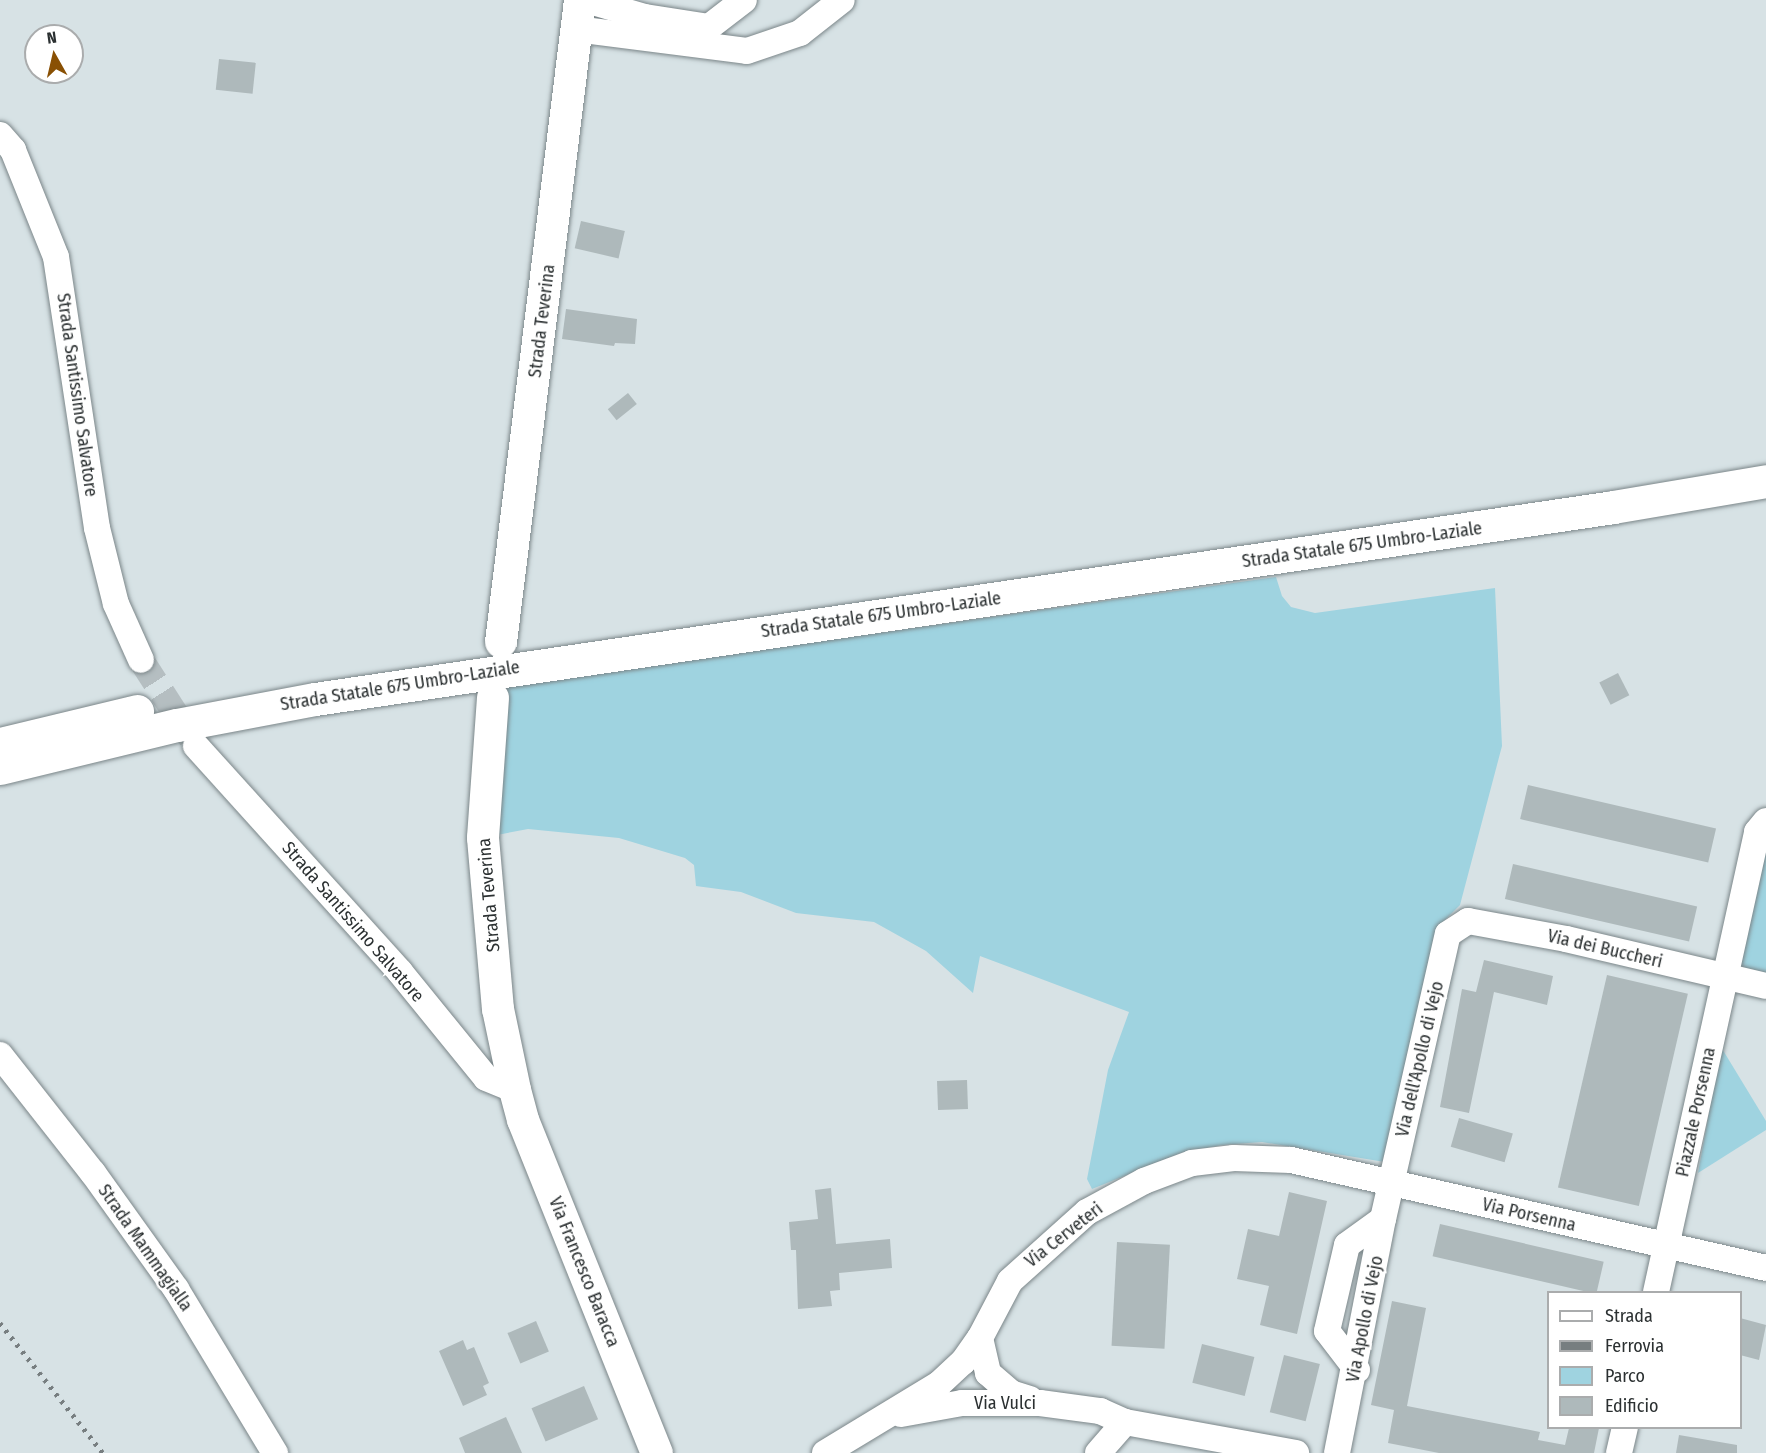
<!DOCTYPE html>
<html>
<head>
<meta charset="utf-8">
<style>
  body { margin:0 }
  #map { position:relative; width:1766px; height:1453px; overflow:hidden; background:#d7e2e5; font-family:"Fira Sans Condensed",sans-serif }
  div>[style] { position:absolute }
  .green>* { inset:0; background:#9fd3e0 }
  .building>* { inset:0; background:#aeb9bb; transform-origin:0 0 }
  .minor-tunnel>* { height:26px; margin-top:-13px; transform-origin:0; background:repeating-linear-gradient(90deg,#b5bec1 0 26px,transparent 0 39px) }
  .roads { filter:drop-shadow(0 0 2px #7b8689) drop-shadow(0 0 2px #7b8689) }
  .minor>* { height:26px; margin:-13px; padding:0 13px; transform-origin:13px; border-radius:13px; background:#fff }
  .major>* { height:32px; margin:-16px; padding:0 16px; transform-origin:16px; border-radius:16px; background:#fff }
  .highway>* { height:33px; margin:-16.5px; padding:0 16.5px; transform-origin:16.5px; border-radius:16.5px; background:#fff }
  .rail>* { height:4.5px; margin-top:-2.25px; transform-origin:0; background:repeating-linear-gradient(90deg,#777e80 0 3px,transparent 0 9px) }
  span { translate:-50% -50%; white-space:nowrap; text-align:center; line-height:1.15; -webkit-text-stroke:5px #fff; paint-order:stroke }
  .street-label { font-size:18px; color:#2b3031 }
  .legend { position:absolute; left:1547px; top:1291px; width:195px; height:138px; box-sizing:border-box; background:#fff; border:2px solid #aaacad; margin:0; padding:8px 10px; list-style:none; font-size:18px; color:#2b3031 }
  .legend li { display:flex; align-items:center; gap:12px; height:30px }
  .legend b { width:30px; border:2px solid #aaacad }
  .north { position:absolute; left:24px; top:24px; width:60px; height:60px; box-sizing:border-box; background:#fff; border:2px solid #aaacad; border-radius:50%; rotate:352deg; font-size:16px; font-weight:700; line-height:24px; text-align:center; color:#2b3031 }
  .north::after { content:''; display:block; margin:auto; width:21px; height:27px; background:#895004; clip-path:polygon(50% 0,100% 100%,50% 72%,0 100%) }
</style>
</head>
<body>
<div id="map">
  <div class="green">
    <i style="clip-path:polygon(1276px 577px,1282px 596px,1291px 607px,1315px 613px,1495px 588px,1502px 746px,1460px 905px,1443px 922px,1433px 943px,1385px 1162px,1262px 1142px,1222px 1145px,1181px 1153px,1092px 1189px,1087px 1179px,1108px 1070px,1129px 1012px,980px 956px,973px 993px,926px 951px,874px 922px,796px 913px,741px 892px,696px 886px,694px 865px,685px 858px,619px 838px,528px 829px,497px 835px,502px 686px)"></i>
    <i style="clip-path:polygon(1766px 834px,1766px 973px,1741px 967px,1737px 958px)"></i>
    <i style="clip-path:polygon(1721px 1047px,1766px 1121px,1766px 1130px,1698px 1173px)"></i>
  </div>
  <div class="building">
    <i style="left:219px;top:59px;width:37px;height:31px;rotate:6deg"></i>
    <i style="left:581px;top:221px;width:45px;height:28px;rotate:13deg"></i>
    <i style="clip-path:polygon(566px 309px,637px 319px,635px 344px,615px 343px,614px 346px,562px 339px)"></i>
    <i style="left:628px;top:393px;width:14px;height:26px;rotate:51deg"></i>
    <i style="left:1618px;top:673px;width:25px;height:21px;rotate:63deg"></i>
    <i style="left:1528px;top:785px;width:193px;height:35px;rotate:13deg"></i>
    <i style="left:1513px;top:864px;width:189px;height:36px;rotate:13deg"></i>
    <i style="clip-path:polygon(1484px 960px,1553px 976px,1547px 1005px,1494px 992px,1469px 1113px,1440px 1107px,1462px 989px,1476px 992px)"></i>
    <i style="left:1607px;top:975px;width:83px;height:218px;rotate:13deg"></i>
    <i style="left:967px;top:1080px;width:29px;height:30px;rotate:88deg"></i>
    <i style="left:1459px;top:1118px;width:56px;height:30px;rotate:16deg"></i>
    <i style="clip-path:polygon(831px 1188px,836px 1244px,890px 1239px,892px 1268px,839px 1273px,840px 1290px,830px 1291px,832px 1306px,798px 1309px,796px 1250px,791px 1250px,789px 1222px,818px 1219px,815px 1190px)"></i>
    <i style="clip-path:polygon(1289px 1192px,1327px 1201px,1297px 1334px,1260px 1325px,1269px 1286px,1237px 1279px,1248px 1229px,1279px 1236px)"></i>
    <i style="left:1440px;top:1224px;width:168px;height:33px;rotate:13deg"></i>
    <i style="left:1117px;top:1242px;width:53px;height:104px;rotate:3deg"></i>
    <i style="clip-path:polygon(1392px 1301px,1426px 1308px,1407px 1406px,1540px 1432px,1538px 1440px,1565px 1445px,1569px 1428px,1599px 1428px,1594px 1453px,1439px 1453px,1388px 1443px,1394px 1410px,1371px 1405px)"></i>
    <i style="clip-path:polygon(1740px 1318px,1766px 1325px,1759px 1360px,1740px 1355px)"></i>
    <i style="left:536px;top:1321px;width:33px;height:31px;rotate:67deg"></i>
    <i style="clip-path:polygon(463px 1340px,467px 1350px,474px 1347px,489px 1383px,483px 1386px,487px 1395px,463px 1406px,439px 1351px)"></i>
    <i style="left:1202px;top:1344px;width:54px;height:40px;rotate:14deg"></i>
    <i style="left:1284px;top:1355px;width:37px;height:59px;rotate:14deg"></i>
    <i style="left:584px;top:1386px;width:36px;height:57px;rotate:67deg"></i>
    <i style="clip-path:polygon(506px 1417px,522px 1453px,465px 1453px,459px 1438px)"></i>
    <i style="clip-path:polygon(1679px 1435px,1737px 1445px,1737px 1453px,1676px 1453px)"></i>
  </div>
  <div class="minor-tunnel">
    <i style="left:141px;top:660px;width:93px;rotate:57.3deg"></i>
  </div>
  <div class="roads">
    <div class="minor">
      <i style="left:586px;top:0;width:61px;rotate:16.1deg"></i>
      <i style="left:645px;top:17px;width:65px;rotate:8.9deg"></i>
      <i style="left:709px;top:27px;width:44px;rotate:-37.6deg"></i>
      <i style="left:576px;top:29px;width:172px;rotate:7.3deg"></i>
      <i style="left:747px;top:51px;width:56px;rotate:-18.8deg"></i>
      <i style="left:800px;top:33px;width:53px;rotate:-38.2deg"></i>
      <i style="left:0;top:135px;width:20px;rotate:49deg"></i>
      <i style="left:13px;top:150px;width:115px;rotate:68.1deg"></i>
      <i style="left:56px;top:257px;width:274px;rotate:81.4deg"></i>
      <i style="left:97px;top:528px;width:78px;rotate:76deg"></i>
      <i style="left:116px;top:604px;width:61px;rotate:65.9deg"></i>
      <i style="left:196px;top:746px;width:304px;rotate:47.9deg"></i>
      <i style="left:400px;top:972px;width:136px;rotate:50.9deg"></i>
      <i style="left:486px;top:1078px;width:31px;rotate:22deg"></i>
      <i style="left:0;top:1055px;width:150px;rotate:51.8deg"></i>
      <i style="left:93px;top:1173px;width:143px;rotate:54.4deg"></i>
      <i style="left:176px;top:1289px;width:192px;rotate:58.9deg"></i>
      <i style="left:1656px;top:1292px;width:471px;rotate:-77.6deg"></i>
      <i style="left:1757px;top:832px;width:14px;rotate:-51deg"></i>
      <i style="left:980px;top:1338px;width:36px;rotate:77deg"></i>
      <i style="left:988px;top:1373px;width:30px;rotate:41deg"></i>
      <i style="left:1011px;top:1393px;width:20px;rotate:18deg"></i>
      <i style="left:1357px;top:1370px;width:49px;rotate:-127.6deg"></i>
      <i style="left:1327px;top:1331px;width:88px;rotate:-76.9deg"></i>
      <i style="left:1347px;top:1245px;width:44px;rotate:-35.8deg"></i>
      <i style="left:901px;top:1414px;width:62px;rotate:-10.2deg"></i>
      <i style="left:962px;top:1403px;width:78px"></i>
      <i style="left:1040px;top:1403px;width:61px;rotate:7.6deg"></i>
      <i style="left:1100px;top:1411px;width:27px;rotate:24deg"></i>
      <i style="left:1125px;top:1422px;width:174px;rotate:10.3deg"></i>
      <i style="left:825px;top:1453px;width:133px;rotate:-31.2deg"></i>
      <i style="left:939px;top:1384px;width:33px;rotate:-43deg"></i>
      <i style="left:963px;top:1362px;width:29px;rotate:-55deg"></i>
      <i style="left:980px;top:1338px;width:64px;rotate:-62.2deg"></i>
      <i style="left:1010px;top:1281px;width:103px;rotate:-41.9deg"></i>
      <i style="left:1087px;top:1212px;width:65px;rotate:-28.5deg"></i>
      <i style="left:1144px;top:1181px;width:51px;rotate:-20.6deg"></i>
      <i style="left:1192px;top:1163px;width:42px;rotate:-6.8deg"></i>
      <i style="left:1234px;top:1158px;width:57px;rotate:2deg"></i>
      <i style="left:1291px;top:1160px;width:487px;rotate:12.8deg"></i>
      <i style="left:1098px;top:1453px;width:41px;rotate:-48.9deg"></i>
      <i style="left:1337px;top:1453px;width:238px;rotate:-78.9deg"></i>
      <i style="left:1383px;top:1219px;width:292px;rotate:-77.2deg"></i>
      <i style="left:1448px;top:934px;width:24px;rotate:-33deg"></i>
      <i style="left:1468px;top:921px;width:100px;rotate:10.4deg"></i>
      <i style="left:1566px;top:939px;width:205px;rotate:13.2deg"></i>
      <i style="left:1619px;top:1453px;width:26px;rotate:-77deg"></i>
    </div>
    <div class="major">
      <i style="left:501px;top:642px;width:647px;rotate:-82.98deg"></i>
      <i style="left:493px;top:698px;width:140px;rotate:94.1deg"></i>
      <i style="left:483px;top:838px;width:172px;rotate:85deg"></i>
      <i style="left:498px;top:1009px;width:83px;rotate:78.1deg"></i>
      <i style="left:515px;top:1090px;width:31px;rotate:75deg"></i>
      <i style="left:523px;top:1120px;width:359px;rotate:68.1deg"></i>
    </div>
    <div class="highway">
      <i style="left:0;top:744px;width:141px;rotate:-13.5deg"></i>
      <i style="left:0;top:768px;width:182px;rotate:-13.7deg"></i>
      <i style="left:177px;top:725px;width:140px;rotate:-10.7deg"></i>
      <i style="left:315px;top:699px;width:1312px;rotate:-8.41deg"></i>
      <i style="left:1613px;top:507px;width:155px;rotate:-9.6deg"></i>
    </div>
  </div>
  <div class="rail">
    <i style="left:0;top:1323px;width:166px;rotate:51.6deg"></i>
  </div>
  <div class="street-label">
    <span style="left:542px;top:321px;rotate:-83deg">Strada Teverina</span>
    <span style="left:77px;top:395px;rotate:82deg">Strada Santissimo Salvatore</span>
    <span style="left:1362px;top:545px;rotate:-8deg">Strada Statale 675 Umbro-Laziale</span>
    <span style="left:881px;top:615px;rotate:-8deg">Strada Statale 675 Umbro-Laziale</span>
    <span style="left:400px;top:686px;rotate:-9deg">Strada Statale 675 Umbro-Laziale</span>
    <span style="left:489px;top:895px;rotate:-95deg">Strada Teverina</span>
    <span style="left:353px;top:922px;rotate:49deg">Strada Santissimo Salvatore</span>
    <span style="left:1605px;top:949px;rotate:13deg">Via dei Buccheri</span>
    <span style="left:1420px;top:1059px;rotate:-77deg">Via dell'Apollo di Vejo</span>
    <span style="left:1696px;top:1112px;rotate:-78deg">Piazzale Porsenna</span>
    <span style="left:1529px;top:1215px;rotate:13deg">Via Porsenna</span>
    <span style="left:1064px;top:1235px;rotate:-38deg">Via Cerveteri</span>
    <span style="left:145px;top:1248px;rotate:55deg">Strada Mammagialla</span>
    <span style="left:584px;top:1272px;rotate:68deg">Via Francesco Baracca</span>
    <span style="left:1365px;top:1319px;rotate:-79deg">Via Apollo di Vejo</span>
    <span style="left:1005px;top:1403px">Via Vulci</span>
  </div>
  <ul class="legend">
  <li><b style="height:8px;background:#fff"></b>Strada</li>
  <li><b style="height:8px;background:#777e80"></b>Ferrovia</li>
  <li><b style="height:16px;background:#9fd3e0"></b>Parco</li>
  <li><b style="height:16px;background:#aeb9bb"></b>Edificio</li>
  </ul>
  <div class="north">N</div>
</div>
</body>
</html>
